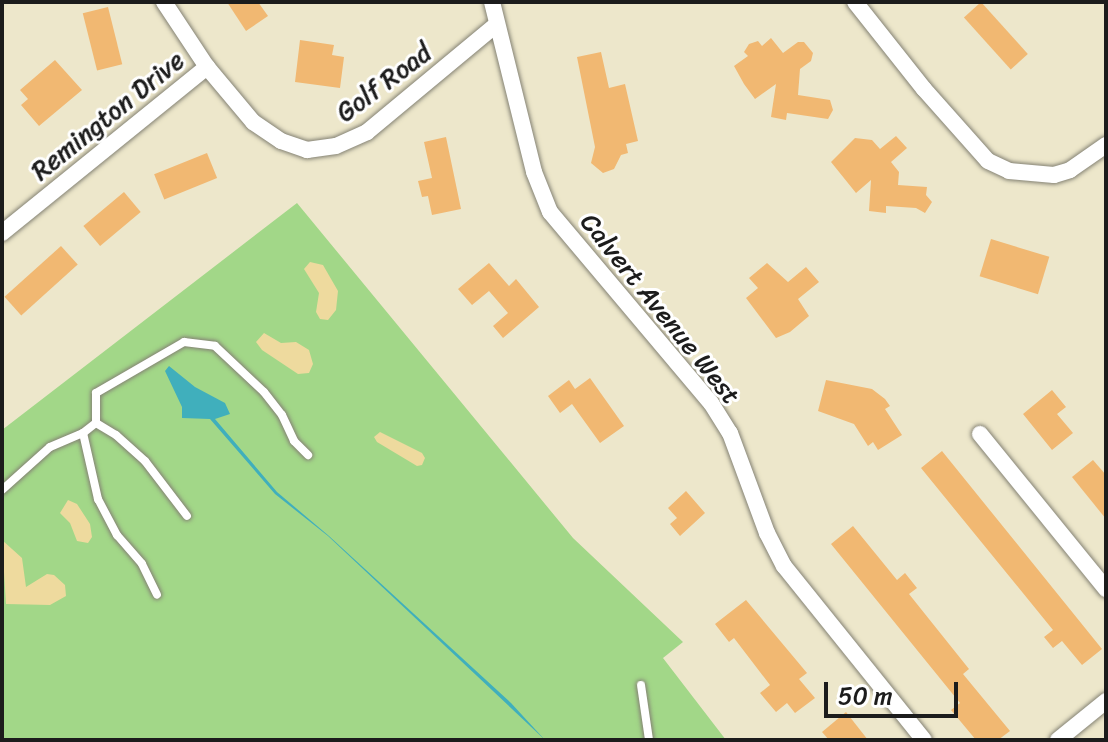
<!DOCTYPE html>
<html>
<head>
<meta charset="utf-8">
<style>
  body { margin:0 }
  #map { position:relative; width:1108px; height:742px; overflow:hidden; background:#ede7cb; font-family:Sriracha,sans-serif }
  div>[style] { position:absolute }
  .green>* { inset:0; background:#a2d788 }
  .sand>* { inset:0; background:#eeda9e }
  .water>* { inset:0; background:#40afbc }
  .building>* { inset:0; background:#f1b872; transform-origin:0 0 }
  .roads { filter:drop-shadow(0 0 2px #848274) drop-shadow(0 0 2px #848274) }
  .service>* { height:8px; margin:-4px; padding:0 4px; transform-origin:4px; border-radius:4px; background:#fff }
  .minor>* { height:16px; margin:-8px; padding:0 8px; transform-origin:8px; border-radius:8px; background:#fff }
  span { translate:-50% -50%; white-space:nowrap; text-align:center; line-height:1.15; -webkit-text-stroke:6px #fff; paint-order:stroke }
  .street-label { font-size:26px; color:#1c1c1c }
  .frame { position:absolute; inset:0; border:4px solid #1c1c1c; pointer-events:none }
  .scale { position:absolute; left:824px; top:682px; width:134px; height:36px; box-sizing:border-box; border:4px solid #1c1c1c; border-top:0; padding-left:10px; font-size:24px; line-height:28px; white-space:nowrap; color:#1c1c1c; -webkit-text-stroke:6px #fff; paint-order:stroke }
</style>
</head>
<body>
<div id="map">
  <div class="green">
    <i style="clip-path:polygon(297px 203px,573px 538px,683px 642px,663px 658px,726px 740px,2px 740px,2px 430px)"></i>
  </div>
  <div class="sand">
    <i style="clip-path:polygon(310px 262px,323px 265px,338px 291px,336px 310px,328px 320px,320px 319px,316px 312px,319px 293px,304px 269px)"></i>
    <i style="clip-path:polygon(264px 333px,281px 343px,296px 342px,309px 350px,313px 364px,309px 373px,298px 374px,262px 350px,256px 342px)"></i>
    <i style="clip-path:polygon(380px 432px,422px 453px,425px 458px,422px 465px,417px 466px,377px 442px,374px 437px)"></i>
    <i style="clip-path:polygon(68px 500px,77px 504px,90px 524px,92px 537px,88px 543px,77px 541px,70px 523px,60px 513px)"></i>
    <i style="clip-path:polygon(2px 540px,22px 558px,26px 587px,47px 574px,54px 575px,65px 585px,66px 596px,50px 605px,6px 604px)"></i>
  </div>
  <div class="water">
    <i style="clip-path:polygon(169px 366px,195px 387px,225px 403px,230px 414px,215px 419px,277px 492px,329px 536px,511px 703px,545px 740px,328px 536px,275px 494px,210px 419px,182px 418px,182px 407px,165px 371px)"></i>
  </div>
  <div class="building">
    <i style="clip-path:polygon(227px 2px,258px 2px,268px 16px,246px 31px)"></i>
    <i style="left:981px;top:2px;width:70px;height:23px;rotate:48deg"></i>
    <i style="left:108px;top:7px;width:59px;height:26px;rotate:76deg"></i>
    <i style="clip-path:polygon(771px 38px,783px 53px,798px 42px,804px 42px,813px 53px,811px 61px,800px 69px,798px 95px,830px 100px,833px 110px,828px 119px,787px 113px,786px 120px,771px 117px,776px 84px,755px 99px,744px 84px,734px 66px,748px 56px,744px 52px,749px 44px,758px 41px,762px 46px)"></i>
    <i style="clip-path:polygon(300px 40px,334px 45px,332px 55px,344px 57px,340px 88px,295px 82px)"></i>
    <i style="clip-path:polygon(601px 52px,609px 88px,625px 84px,638px 141px,626px 144px,628px 153px,621px 155px,614px 169px,603px 173px,591px 163px,595px 147px,577px 57px)"></i>
    <i style="clip-path:polygon(55px 60px,82px 90px,39px 126px,21px 105px,28px 99px,20px 90px)"></i>
    <i style="clip-path:polygon(896px 136px,907px 148px,891px 162px,899px 172px,898px 185px,927px 187px,926px 195px,932px 202px,925px 213px,916px 208px,886px 206px,886px 213px,869px 211px,871px 180px,856px 193px,831px 162px,855px 138px,872px 140px,880px 149px)"></i>
    <i style="clip-path:polygon(446px 137px,461px 209px,432px 215px,428px 196px,422px 197px,418px 181px,432px 178px,424px 142px)"></i>
    <i style="left:207px;top:153px;width:27px;height:57px;rotate:68deg"></i>
    <i style="left:124px;top:192px;width:26px;height:53px;rotate:50deg"></i>
    <i style="left:991px;top:239px;width:61px;height:39px;rotate:17deg"></i>
    <i style="left:61px;top:246px;width:25px;height:76px;rotate:48deg"></i>
    <i style="clip-path:polygon(489px 263px,509px 286px,516px 279px,539px 307px,503px 338px,493px 326px,508px 313px,489px 291px,472px 305px,458px 289px)"></i>
    <i style="clip-path:polygon(767px 263px,788px 282px,806px 267px,819px 282px,798px 299px,809px 316px,790px 332px,776px 338px,746px 298px,758px 288px,749px 278px)"></i>
    <i style="clip-path:polygon(590px 378px,624px 426px,600px 443px,572px 404px,560px 413px,548px 396px,569px 380px,575px 389px)"></i>
    <i style="clip-path:polygon(826px 380px,872px 389px,885px 399px,890px 406px,885px 409px,902px 435px,878px 450px,873px 442px,868px 446px,854px 424px,818px 411px)"></i>
    <i style="clip-path:polygon(1052px 390px,1066px 407px,1057px 414px,1073px 433px,1052px 450px,1023px 414px)"></i>
    <i style="clip-path:polygon(942px 451px,1102px 649px,1082px 665px,1062px 641px,1053px 648px,1044px 637px,1053px 630px,921px 468px)"></i>
    <i style="clip-path:polygon(1093px 460px,1106px 475px,1106px 519px,1072px 477px)"></i>
    <i style="clip-path:polygon(686px 491px,705px 513px,680px 536px,670px 524px,677px 518px,668px 508px)"></i>
    <i style="clip-path:polygon(853px 526px,897px 580px,905px 573px,917px 588px,909px 594px,969px 669px,963px 674px,1010px 731px,998px 740px,976px 740px,951px 710px,960px 703px,831px 544px)"></i>
    <i style="clip-path:polygon(746px 600px,807px 673px,799px 679px,815px 698px,795px 713px,787px 703px,776px 712px,760px 693px,770px 685px,734px 638px,729px 642px,715px 624px)"></i>
    <i style="clip-path:polygon(846px 712px,868px 740px,829px 740px,822px 732px)"></i>
  </div>
  <div class="roads">
    <div class="service">
      <i style="left:96px;top:423px;width:23px;rotate:31deg"></i>
      <i style="left:116px;top:435px;width:39px;rotate:42deg"></i>
      <i style="left:145px;top:461px;width:69px;rotate:52.6deg"></i>
      <i style="left:83px;top:433px;width:68px;rotate:77.2deg"></i>
      <i style="left:98px;top:499px;width:41px;rotate:62.2deg"></i>
      <i style="left:117px;top:535px;width:38px;rotate:49deg"></i>
      <i style="left:142px;top:564px;width:34px;rotate:64deg"></i>
      <i style="left:2px;top:490px;width:64px;rotate:-41.9deg"></i>
      <i style="left:50px;top:447px;width:36px;rotate:-23deg"></i>
      <i style="left:83px;top:433px;width:16px;rotate:-38deg"></i>
      <i style="left:96px;top:423px;width:30px;rotate:-90deg"></i>
      <i style="left:96px;top:393px;width:102px;rotate:-30.1deg"></i>
      <i style="left:184px;top:342px;width:31px;rotate:7deg"></i>
      <i style="left:215px;top:346px;width:67px;rotate:43.2deg"></i>
      <i style="left:264px;top:392px;width:29px;rotate:52deg"></i>
      <i style="left:282px;top:415px;width:29px;rotate:65deg"></i>
      <i style="left:294px;top:441px;width:20px;rotate:45deg"></i>
      <i style="left:641px;top:685px;width:56px;rotate:81.7deg"></i>
    </div>
    <div class="minor">
      <i style="left:164px;top:2px;width:78px;rotate:56.5deg"></i>
      <i style="left:207px;top:67px;width:72px;rotate:50.1deg"></i>
      <i style="left:253px;top:122px;width:34px;rotate:34deg"></i>
      <i style="left:281px;top:141px;width:28px;rotate:19deg"></i>
      <i style="left:307px;top:150px;width:29px;rotate:-8deg"></i>
      <i style="left:336px;top:146px;width:34px;rotate:-24deg"></i>
      <i style="left:367px;top:132px;width:168px;rotate:-39.7deg"></i>
      <i style="left:492px;top:2px;width:175px;rotate:76.1deg"></i>
      <i style="left:534px;top:172px;width:43px;rotate:68.2deg"></i>
      <i style="left:550px;top:212px;width:250px;rotate:49.9deg"></i>
      <i style="left:711px;top:403px;width:36px;rotate:58deg"></i>
      <i style="left:730px;top:433px;width:107px;rotate:69.7deg"></i>
      <i style="left:767px;top:533px;width:37px;rotate:63deg"></i>
      <i style="left:784px;top:566px;width:223px;rotate:51.2deg"></i>
      <i style="left:855px;top:2px;width:111px;rotate:51.6deg"></i>
      <i style="left:924px;top:89px;width:96px;rotate:48.4deg"></i>
      <i style="left:988px;top:161px;width:23px;rotate:25deg"></i>
      <i style="left:1009px;top:171px;width:45px;rotate:5.1deg"></i>
      <i style="left:1054px;top:175px;width:17px;rotate:-17deg"></i>
      <i style="left:1070px;top:170px;width:44px;rotate:-34.8deg"></i>
      <i style="left:2px;top:233px;width:264px;rotate:-39deg"></i>
      <i style="left:980px;top:434px;width:200px;rotate:50.9deg"></i>
      <i style="left:1058px;top:740px;width:62px;rotate:-39.1deg"></i>
    </div>
  </div>
  <div class="street-label">
    <span style="left:384px;top:83px;rotate:-37deg">Golf Road</span>
    <span style="left:108px;top:116px;rotate:-39deg">Remington Drive</span>
    <span style="left:660px;top:309px;rotate:51deg">Calvert Avenue West</span>
  </div>
  <div class="frame"></div>
  <div class="scale">50 m</div>
</div>
</body>
</html>
